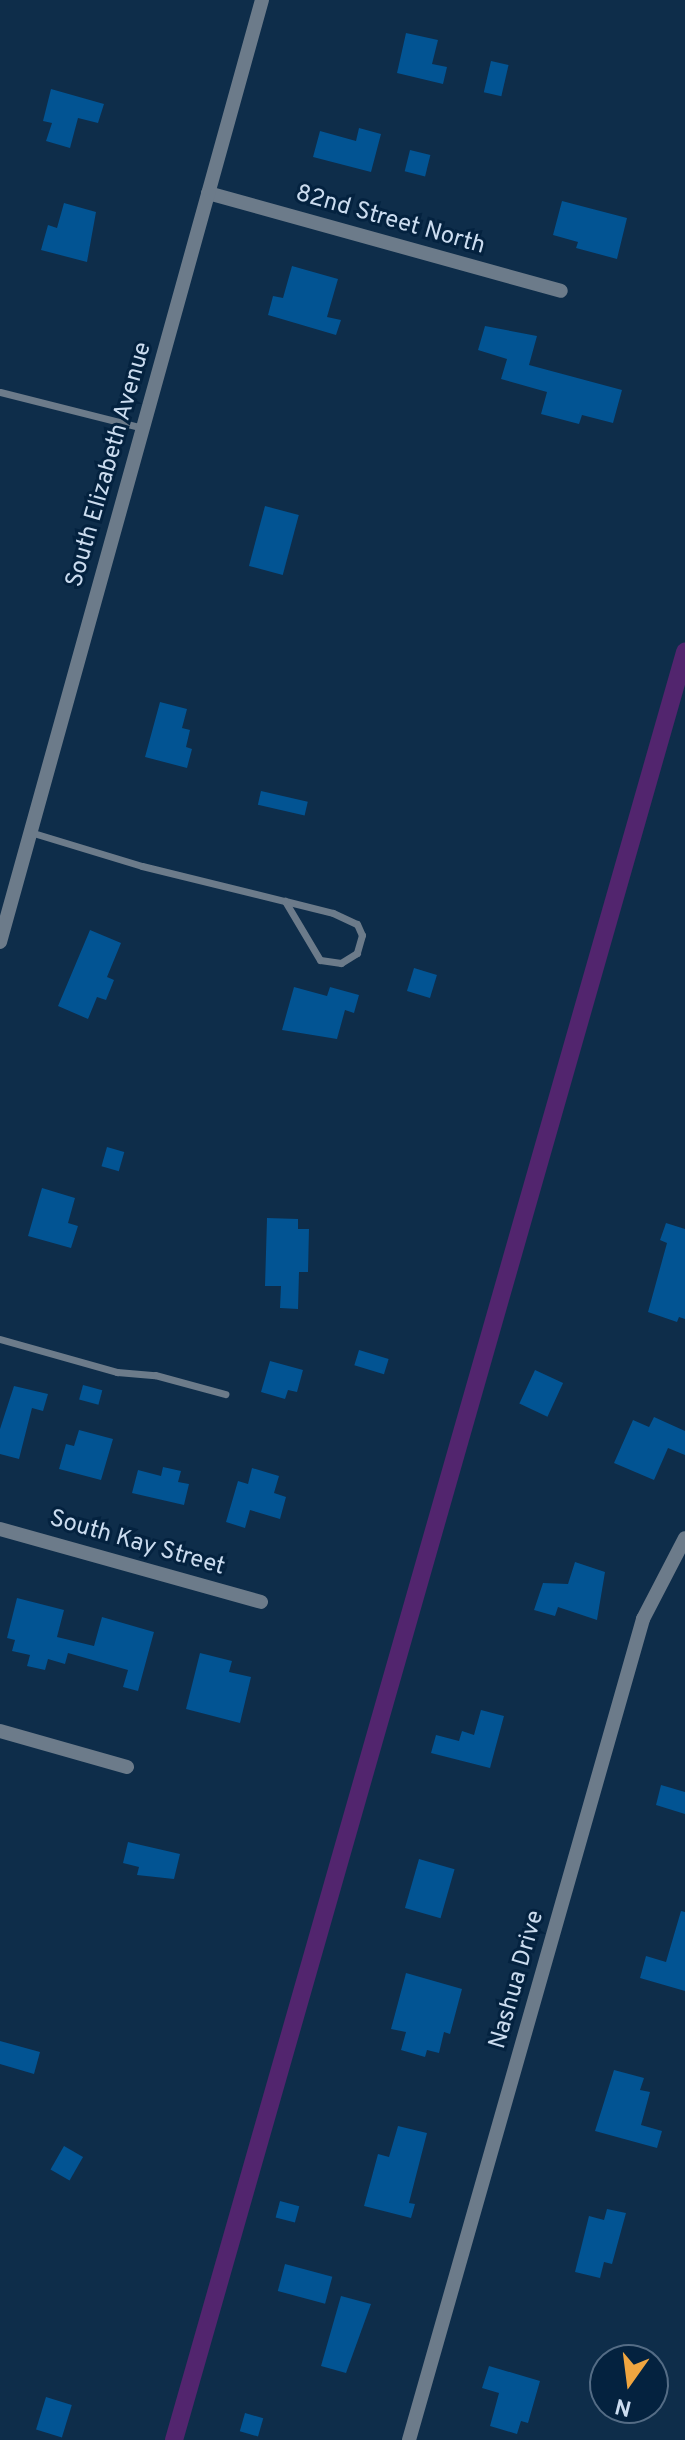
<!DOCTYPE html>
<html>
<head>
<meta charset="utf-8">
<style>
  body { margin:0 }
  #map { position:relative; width:685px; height:2440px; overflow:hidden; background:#0e2d4a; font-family:Overpass,sans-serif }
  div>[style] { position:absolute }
  .canal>* { height:18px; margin:-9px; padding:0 9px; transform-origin:9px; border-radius:9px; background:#52256e }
  .building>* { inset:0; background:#025493; transform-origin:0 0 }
  .lane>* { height:7px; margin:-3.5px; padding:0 3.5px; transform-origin:3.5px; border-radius:3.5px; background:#6c7b8a }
  .street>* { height:14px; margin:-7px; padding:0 7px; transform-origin:7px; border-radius:7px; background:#6c7b8a }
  span { translate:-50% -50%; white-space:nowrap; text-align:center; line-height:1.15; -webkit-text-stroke:6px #04223f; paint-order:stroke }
  .street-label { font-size:24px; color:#cbdcef }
  .north { position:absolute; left:589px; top:2344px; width:80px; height:80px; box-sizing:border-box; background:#04223f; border:2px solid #546c85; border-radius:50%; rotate:194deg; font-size:22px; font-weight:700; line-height:32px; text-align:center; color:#cbdcef }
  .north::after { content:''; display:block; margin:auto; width:28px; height:36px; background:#f1a640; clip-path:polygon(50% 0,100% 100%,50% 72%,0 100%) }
</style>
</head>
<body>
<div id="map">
  <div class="canal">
    <i style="left:174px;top:2440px;width:1860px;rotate:-74.05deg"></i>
  </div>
  <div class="building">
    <i style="clip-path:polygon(406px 33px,438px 40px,432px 64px,447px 67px,443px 84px,397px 73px)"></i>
    <i style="left:491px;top:61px;width:18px;height:32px;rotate:13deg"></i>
    <i style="clip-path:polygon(51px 89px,104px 104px,98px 123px,78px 118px,70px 148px,46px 141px,52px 123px,43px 121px)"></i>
    <i style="clip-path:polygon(359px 128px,381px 134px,371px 172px,313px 157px,320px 131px,356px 141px)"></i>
    <i style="left:410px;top:150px;width:21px;height:22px;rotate:14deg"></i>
    <i style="clip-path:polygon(562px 201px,627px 218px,617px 259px,576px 248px,578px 242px,553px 235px)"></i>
    <i style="clip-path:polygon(64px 203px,96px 212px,87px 262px,41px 250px,48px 225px,57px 228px)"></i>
    <i style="clip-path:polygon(292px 266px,338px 279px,327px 317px,341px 320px,336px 335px,268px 315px,273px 296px,283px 298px)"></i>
    <i style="clip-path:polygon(485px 326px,537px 336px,529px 365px,622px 390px,613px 423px,582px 415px,579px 424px,541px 414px,547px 392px,501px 379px,507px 359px,478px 350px)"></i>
    <i style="left:265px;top:506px;width:35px;height:62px;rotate:15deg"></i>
    <i style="clip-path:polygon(160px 702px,187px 709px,182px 728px,190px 730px,186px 747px,192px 749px,187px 768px,145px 757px)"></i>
    <i style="left:261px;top:791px;width:48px;height:14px;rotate:13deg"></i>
    <i style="clip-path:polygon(90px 930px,121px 943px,107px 977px,114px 980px,106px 1000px,97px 997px,88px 1019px,58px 1006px)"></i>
    <i style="left:414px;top:968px;width:24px;height:24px;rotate:17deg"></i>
    <i style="clip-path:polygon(294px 987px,327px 996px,330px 987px,359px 995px,354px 1013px,345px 1010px,337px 1039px,282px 1030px)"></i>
    <i style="left:107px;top:1147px;width:18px;height:20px;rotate:16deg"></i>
    <i style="clip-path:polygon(42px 1188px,75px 1198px,68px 1223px,78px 1226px,71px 1248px,28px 1236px)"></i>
    <i style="clip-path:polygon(267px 1218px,298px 1219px,298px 1229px,309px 1229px,308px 1272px,299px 1272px,298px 1309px,280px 1308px,281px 1286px,265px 1286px)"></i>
    <i style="clip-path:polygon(666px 1223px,685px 1229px,685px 1319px,679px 1317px,677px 1322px,648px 1312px,667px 1243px,660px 1240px)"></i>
    <i style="left:359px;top:1350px;width:31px;height:16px;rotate:17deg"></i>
    <i style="clip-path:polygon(270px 1361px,303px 1370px,297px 1392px,288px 1390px,285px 1399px,261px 1392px)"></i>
    <i style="left:535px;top:1370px;width:31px;height:37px;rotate:25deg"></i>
    <i style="left:83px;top:1385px;width:20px;height:15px;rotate:15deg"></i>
    <i style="clip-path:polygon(14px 1386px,48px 1394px,43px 1411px,32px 1408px,19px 1459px,0 1454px,0 1429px)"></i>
    <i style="clip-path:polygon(654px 1417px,685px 1431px,685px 1455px,668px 1448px,654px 1480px,614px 1463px,633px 1420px,649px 1427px)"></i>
    <i style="clip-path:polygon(79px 1430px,113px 1439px,101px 1480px,59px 1469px,66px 1444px,74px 1446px)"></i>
    <i style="clip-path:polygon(163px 1467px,181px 1471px,178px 1482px,189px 1484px,184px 1505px,132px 1493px,138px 1470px,161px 1476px)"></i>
    <i style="clip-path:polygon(252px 1468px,279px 1476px,274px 1493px,286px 1497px,280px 1519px,250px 1510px,245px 1528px,226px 1522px,238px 1481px,248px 1484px)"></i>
    <i style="clip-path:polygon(575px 1562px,605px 1572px,597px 1620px,558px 1607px,555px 1616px,534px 1610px,543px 1583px,568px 1584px)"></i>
    <i style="clip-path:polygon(17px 1598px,64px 1610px,57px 1637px,94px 1646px,102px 1617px,154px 1632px,138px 1691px,123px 1687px,128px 1670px,68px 1653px,65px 1664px,48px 1659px,45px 1670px,27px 1666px,30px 1655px,12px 1651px,15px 1640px,7px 1638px)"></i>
    <i style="clip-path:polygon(200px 1653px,232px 1661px,229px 1672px,251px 1677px,240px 1723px,186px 1709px)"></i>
    <i style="clip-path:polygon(481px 1710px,504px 1716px,490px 1768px,431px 1753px,436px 1735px,459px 1741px,462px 1731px,474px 1735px)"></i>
    <i style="clip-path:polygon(661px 1785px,685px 1792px,685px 1814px,656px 1805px)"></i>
    <i style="clip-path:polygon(128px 1842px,180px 1854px,174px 1879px,137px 1875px,139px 1867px,123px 1863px)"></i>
    <i style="left:419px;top:1859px;width:37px;height:51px;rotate:16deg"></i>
    <i style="clip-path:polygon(681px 1911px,685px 1912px,685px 1991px,640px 1978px,646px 1956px,666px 1962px)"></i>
    <i style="clip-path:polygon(406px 1973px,462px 1989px,450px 2034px,444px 2032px,439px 2053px,427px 2050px,425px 2057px,401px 2050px,406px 2032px,391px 2029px)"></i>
    <i style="clip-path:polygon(0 2041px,40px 2052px,34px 2074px,0 2064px)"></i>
    <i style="clip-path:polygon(614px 2070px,644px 2078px,640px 2090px,650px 2092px,641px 2125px,662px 2131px,657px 2148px,595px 2131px)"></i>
    <i style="clip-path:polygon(398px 2126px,427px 2133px,409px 2203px,415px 2204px,411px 2218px,364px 2206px,378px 2154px,389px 2157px)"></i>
    <i style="left:64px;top:2146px;width:22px;height:27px;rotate:30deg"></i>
    <i style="left:280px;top:2201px;width:20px;height:17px;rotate:15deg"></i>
    <i style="clip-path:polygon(607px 2209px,626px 2213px,612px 2264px,604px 2262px,600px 2278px,575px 2272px,589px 2216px,604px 2220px)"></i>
    <i style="left:285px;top:2264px;width:49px;height:28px;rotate:15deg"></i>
    <i style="clip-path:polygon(341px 2296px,371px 2304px,346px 2373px,321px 2366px)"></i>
    <i style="clip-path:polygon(489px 2366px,540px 2381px,528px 2423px,521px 2421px,517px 2434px,490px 2426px,499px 2393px,482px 2388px)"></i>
    <i style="left:46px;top:2397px;width:27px;height:34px;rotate:17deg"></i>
    <i style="left:245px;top:2413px;width:19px;height:19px;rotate:16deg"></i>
  </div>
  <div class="lane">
    <i style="left:0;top:392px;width:147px;rotate:14.1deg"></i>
    <i style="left:30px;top:832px;width:117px;rotate:16.9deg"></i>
    <i style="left:142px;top:866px;width:147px;rotate:13.8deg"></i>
    <i style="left:285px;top:901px;width:49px;rotate:14deg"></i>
    <i style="left:333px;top:913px;width:26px;rotate:25deg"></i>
    <i style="left:357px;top:924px;width:12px;rotate:66deg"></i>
    <i style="left:362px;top:935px;width:19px;rotate:106deg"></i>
    <i style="left:357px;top:953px;width:19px;rotate:148deg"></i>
    <i style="left:341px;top:963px;width:21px;rotate:-172deg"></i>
    <i style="left:320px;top:960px;width:69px;rotate:-120.7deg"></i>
    <i style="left:0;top:1339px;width:122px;rotate:15.8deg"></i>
    <i style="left:117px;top:1372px;width:38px;rotate:5deg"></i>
    <i style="left:155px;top:1375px;width:73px;rotate:15.2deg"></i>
  </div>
  <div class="street">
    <i style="left:208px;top:193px;width:366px;rotate:15.5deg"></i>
    <i style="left:0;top:942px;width:978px;rotate:-74.46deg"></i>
    <i style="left:0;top:1529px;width:271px;rotate:15.6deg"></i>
    <i style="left:0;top:1731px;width:132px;rotate:15.8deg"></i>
    <i style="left:409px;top:2440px;width:854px;rotate:-74.09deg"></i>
    <i style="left:643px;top:1619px;width:91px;rotate:-62.6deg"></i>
  </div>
  <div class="street-label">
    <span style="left:390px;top:221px;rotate:16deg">82nd Street North</span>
    <span style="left:110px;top:465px;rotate:-74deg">South Elizabeth Avenue</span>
    <span style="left:137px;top:1544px;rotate:16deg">South Kay Street</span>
    <span style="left:518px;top:1980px;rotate:-74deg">Nashua Drive</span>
  </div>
  <div class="north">N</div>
</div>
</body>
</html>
